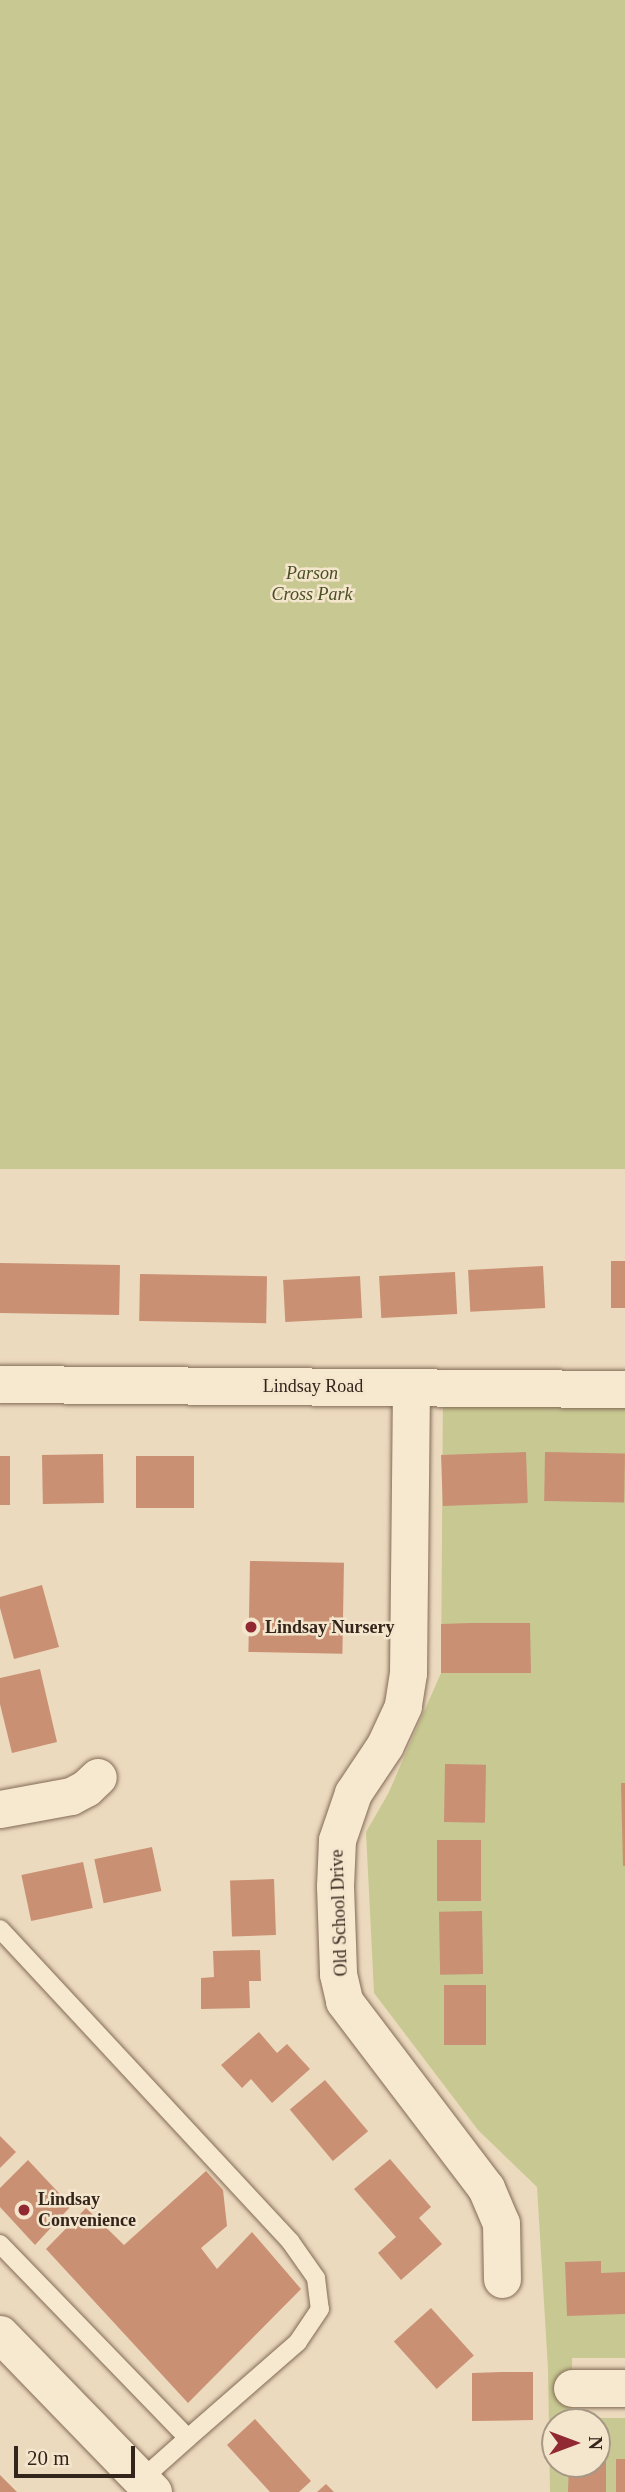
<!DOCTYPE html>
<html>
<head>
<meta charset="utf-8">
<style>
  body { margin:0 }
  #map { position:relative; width:625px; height:2492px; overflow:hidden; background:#ecdabe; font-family:"Times New Roman",serif }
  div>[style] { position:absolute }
  .green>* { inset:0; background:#c8c992; transform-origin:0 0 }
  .building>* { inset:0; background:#c99074; transform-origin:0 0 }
  .roads { filter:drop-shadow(0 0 2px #836b57) drop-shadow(0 0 2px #836b57) }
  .service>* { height:18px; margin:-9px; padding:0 9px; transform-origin:9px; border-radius:9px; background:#f7e8d0 }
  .minor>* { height:37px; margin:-18.5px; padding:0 18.5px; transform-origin:18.5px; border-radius:18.5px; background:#f7e8d0 }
  .dots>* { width:19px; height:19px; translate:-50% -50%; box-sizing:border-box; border:4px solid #f4e5cd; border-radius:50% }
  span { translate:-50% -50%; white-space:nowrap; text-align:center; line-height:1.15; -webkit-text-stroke:5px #f4e5cd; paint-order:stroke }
  .park-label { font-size:18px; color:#484f23; font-style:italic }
  .street-label { font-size:18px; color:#33251b }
  .poi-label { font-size:18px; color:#33251b; font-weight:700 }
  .left { translate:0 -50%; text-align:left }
  .north { position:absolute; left:541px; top:2408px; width:70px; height:70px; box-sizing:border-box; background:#f4e5cd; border:2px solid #a79886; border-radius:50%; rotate:90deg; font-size:19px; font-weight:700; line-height:28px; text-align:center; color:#33251b }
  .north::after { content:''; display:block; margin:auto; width:24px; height:32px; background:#912933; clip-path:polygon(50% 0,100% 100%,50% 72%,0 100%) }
  .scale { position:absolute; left:14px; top:2446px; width:121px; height:32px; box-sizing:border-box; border:4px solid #33251b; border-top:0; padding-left:9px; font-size:21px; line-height:24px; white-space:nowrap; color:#33251b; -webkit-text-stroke:5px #f4e5cd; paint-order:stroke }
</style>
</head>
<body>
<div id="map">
  <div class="green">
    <i style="left:0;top:0;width:625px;height:1169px"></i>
    <i style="clip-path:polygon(evenodd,443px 1387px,625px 1389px,625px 2358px,572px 2358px,573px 2418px,625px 2418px,625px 2492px,550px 2492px,548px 2369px,537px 2187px,478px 2130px,374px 1993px,366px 1832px,388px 1794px,441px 1673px,443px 1387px,555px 2422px,597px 2422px,597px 2464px,555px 2464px,555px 2422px)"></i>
  </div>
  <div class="building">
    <i style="left:611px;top:1261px;width:14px;height:47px"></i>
    <i style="left:0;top:1263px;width:120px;height:50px;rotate:1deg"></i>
    <i style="left:543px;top:1266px;width:42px;height:75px;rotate:87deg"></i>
    <i style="left:455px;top:1272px;width:42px;height:76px;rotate:87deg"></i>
    <i style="left:140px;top:1274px;width:127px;height:47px;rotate:1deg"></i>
    <i style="left:360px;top:1276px;width:42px;height:77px;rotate:87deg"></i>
    <i style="left:526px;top:1452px;width:51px;height:85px;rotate:88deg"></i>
    <i style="left:545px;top:1452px;width:80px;height:49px;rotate:1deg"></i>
    <i style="left:103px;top:1454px;width:49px;height:61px;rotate:89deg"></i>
    <i style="left:0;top:1456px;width:10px;height:49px"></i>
    <i style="left:136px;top:1456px;width:58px;height:52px"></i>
    <i style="left:250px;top:1561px;width:94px;height:91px;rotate:1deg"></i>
    <i style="clip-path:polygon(42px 1585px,59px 1647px,14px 1659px,0 1608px,0 1597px)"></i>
    <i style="clip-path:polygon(471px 1623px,530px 1623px,531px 1673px,441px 1673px,441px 1624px)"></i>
    <i style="clip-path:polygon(40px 1669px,57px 1742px,12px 1753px,0 1704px,0 1678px)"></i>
    <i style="left:445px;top:1764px;width:41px;height:58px;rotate:1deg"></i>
    <i style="clip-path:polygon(621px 1783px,625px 1783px,625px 1866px,623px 1866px)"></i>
    <i style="left:437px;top:1840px;width:44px;height:61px"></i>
    <i style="left:152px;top:1847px;width:45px;height:59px;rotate:78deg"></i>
    <i style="left:83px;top:1862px;width:47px;height:63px;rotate:78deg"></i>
    <i style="left:274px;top:1879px;width:56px;height:44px;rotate:88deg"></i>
    <i style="left:482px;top:1911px;width:63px;height:43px;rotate:89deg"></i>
    <i style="clip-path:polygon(260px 1950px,261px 1981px,249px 1981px,250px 2008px,201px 2009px,201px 1978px,214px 1977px,213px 1951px)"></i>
    <i style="left:486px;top:1985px;width:60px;height:42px;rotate:90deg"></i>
    <i style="clip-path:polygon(259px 2032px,277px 2053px,287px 2044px,310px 2069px,272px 2103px,251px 2079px,242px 2088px,221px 2065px)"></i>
    <i style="left:325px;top:2080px;width:67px;height:46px;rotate:50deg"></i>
    <i style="clip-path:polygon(0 2136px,16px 2152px,0 2168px)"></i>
    <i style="clip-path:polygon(390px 2159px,431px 2207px,419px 2218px,442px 2244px,401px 2280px,378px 2253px,396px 2237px,354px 2189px)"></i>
    <i style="clip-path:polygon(28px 2160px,71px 2206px,35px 2245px,0 2207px,0 2188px)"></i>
    <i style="clip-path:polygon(206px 2171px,223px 2190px,227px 2226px,201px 2248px,217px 2269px,252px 2232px,301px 2289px,188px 2403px,46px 2249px,86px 2208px,124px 2245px)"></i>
    <i style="clip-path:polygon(601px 2261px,601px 2273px,625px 2272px,625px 2314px,567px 2316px,565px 2262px)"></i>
    <i style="left:431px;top:2308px;width:64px;height:50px;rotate:48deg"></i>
    <i style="clip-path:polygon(502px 2372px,533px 2372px,533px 2420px,472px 2421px,472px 2373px)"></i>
    <i style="clip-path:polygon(255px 2419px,311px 2481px,299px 2492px,270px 2492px,227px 2445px)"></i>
    <i style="clip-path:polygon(597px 2458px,606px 2458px,606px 2492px,568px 2492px,569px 2464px,597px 2464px)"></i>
    <i style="left:625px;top:2459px;width:33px;height:9px;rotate:90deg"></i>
    <i style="clip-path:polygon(0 2475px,17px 2492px,0 2492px)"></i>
    <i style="clip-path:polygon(326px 2484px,334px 2492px,317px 2492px)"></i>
  </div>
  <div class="roads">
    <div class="service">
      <i style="left:0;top:1929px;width:426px;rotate:47.1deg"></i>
      <i style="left:290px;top:2241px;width:45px;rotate:54.9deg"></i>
      <i style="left:316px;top:2278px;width:31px;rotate:83deg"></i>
      <i style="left:320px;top:2309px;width:40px;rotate:124deg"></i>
      <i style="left:298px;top:2342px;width:146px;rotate:138.9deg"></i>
      <i style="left:0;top:2244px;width:270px;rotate:45.9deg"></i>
      <i style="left:188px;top:2438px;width:62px;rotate:138.3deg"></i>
    </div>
    <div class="minor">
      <i style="left:0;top:1384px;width:625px;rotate:0.46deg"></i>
      <i style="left:411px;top:1387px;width:286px;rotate:90.6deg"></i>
      <i style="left:408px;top:1673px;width:33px;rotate:99deg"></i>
      <i style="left:403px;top:1706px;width:43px;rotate:114.8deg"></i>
      <i style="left:385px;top:1745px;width:58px;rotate:123.7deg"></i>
      <i style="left:353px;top:1793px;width:50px;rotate:108.8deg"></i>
      <i style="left:337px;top:1840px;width:46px;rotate:92.5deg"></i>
      <i style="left:335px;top:1886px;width:88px;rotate:88deg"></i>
      <i style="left:338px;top:1974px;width:28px;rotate:77deg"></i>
      <i style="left:344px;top:2001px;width:235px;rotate:52.8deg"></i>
      <i style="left:486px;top:2188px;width:38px;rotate:67deg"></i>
      <i style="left:501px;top:2223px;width:56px;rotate:89deg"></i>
      <i style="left:0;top:1809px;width:72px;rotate:-10.4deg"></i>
      <i style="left:71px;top:1796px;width:17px;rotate:-28deg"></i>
      <i style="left:86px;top:1788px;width:16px;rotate:-43deg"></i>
      <i style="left:0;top:2334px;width:220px;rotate:45.9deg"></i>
      <i style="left:572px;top:2388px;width:53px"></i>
    </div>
  </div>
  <div class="dots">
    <i style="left:251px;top:1627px;background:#912933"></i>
    <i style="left:24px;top:2210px;background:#912933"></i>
  </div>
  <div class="park-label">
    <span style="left:312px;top:584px">Parson<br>Cross Park</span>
  </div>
  <div class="street-label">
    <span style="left:313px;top:1386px">Lindsay Road</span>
    <span style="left:339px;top:1913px;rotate:-92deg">Old School Drive</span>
  </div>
  <div class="poi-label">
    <span class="left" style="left:265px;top:1627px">Lindsay Nursery</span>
    <span class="left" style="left:38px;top:2210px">Lindsay<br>Convenience</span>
  </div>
  <div class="north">N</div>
  <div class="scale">20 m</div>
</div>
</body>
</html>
